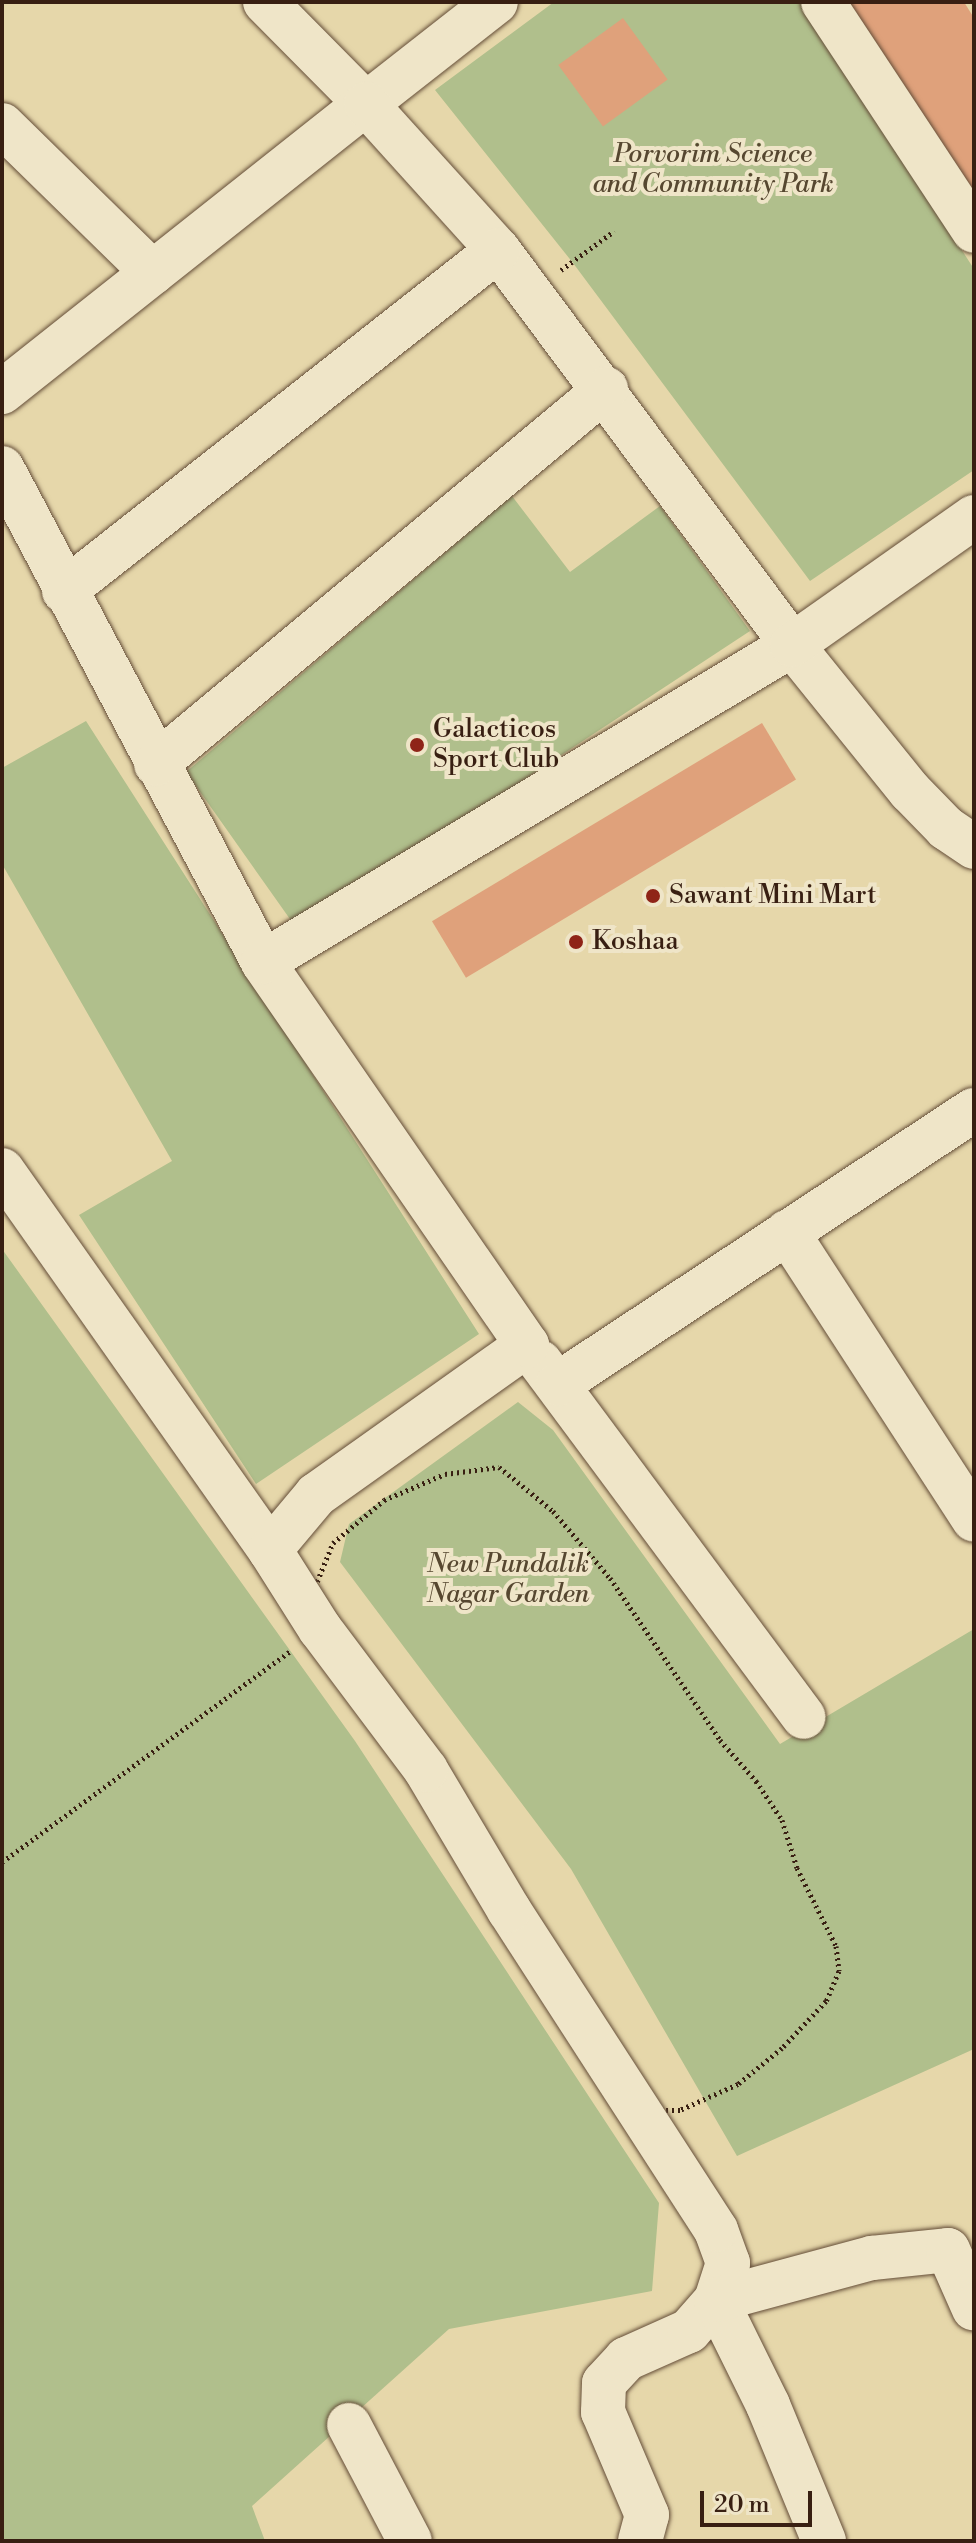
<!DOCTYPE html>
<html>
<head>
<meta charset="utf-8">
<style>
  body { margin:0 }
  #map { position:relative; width:976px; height:2543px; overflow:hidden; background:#e6d7aa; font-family:"Libre Bodoni",serif }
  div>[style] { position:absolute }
  .green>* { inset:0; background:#b0bf8c }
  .building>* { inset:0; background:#dfa17b; transform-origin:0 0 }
  .path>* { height:5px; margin-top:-2.5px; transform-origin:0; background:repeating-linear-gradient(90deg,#381f12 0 2px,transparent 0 6px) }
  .roads { filter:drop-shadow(0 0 2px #644d38) drop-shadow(0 0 2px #644d38) }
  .minor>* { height:44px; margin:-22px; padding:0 22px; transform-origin:22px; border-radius:22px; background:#efe5c8 }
  .dots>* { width:22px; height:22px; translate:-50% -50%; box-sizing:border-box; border:4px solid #efe5c8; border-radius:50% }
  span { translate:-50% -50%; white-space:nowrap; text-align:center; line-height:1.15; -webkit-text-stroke:8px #efe5c8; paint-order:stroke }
  .park-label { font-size:26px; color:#564730; font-style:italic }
  .poi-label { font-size:26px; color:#381f12 }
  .left { translate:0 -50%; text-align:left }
  .frame { position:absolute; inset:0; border:4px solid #381f12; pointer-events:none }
  .scale { position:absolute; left:700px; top:2491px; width:112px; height:36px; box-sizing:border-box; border:4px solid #381f12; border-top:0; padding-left:10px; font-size:24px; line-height:28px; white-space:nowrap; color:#381f12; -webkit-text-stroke:6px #efe5c8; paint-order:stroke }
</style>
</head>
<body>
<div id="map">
  <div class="green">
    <i style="clip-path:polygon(554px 2px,802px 2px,974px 269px,974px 470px,810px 581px,573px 263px,435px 90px)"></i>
    <i style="clip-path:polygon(512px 496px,570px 572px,660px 506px,750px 631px,297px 929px,186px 772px)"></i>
    <i style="clip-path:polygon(86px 721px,479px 1334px,256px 1484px,79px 1215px,172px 1161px,2px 864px,2px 768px)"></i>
    <i style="clip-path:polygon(2px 1249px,355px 1741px,659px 2203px,652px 2291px,449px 2329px,252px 2506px,265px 2541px,2px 2541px)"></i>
    <i style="clip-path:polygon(518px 1402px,553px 1430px,780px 1744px,974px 1629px,974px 2049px,737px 2156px,571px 1869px,340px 1562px,349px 1524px)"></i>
  </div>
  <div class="building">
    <i style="clip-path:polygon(847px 2px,964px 2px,974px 18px,974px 201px)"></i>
    <i style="left:623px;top:18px;width:76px;height:80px;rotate:54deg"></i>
    <i style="left:762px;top:723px;width:66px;height:385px;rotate:59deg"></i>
  </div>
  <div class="path">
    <i style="left:561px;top:270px;width:66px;rotate:-36.3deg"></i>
    <i style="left:499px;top:1467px;width:70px;rotate:39.2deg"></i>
    <i style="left:553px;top:1511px;width:88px;rotate:49.6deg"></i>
    <i style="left:610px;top:1578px;width:196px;rotate:55.8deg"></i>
    <i style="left:720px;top:1740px;width:55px;rotate:48.7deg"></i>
    <i style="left:756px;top:1781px;width:47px;rotate:56.3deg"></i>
    <i style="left:782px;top:1820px;width:50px;rotate:72.6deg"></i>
    <i style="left:797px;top:1868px;width:87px;rotate:63.4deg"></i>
    <i style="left:836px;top:1946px;width:25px;rotate:83deg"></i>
    <i style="left:839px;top:1971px;width:33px;rotate:113deg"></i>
    <i style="left:826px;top:2001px;width:64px;rotate:133.1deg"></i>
    <i style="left:782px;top:2048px;width:57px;rotate:140.7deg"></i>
    <i style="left:738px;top:2084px;width:64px;rotate:155.9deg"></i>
    <i style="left:680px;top:2110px;width:18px;rotate:180deg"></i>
    <i style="left:662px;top:2110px;width:210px;rotate:-125.1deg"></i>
    <i style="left:541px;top:1938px;width:141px;rotate:-119.8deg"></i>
    <i style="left:471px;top:1816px;width:277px;rotate:-124.3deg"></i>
    <i style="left:315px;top:1587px;width:48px;rotate:-67.8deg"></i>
    <i style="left:333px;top:1543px;width:67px;rotate:-40.1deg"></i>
    <i style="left:384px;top:1500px;width:66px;rotate:-23.1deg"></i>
    <i style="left:445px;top:1474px;width:54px;rotate:-7.4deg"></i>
    <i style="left:2px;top:1862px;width:357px;rotate:-36.2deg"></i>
  </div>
  <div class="roads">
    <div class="minor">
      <i style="left:265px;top:2px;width:144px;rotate:45.3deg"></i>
      <i style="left:366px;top:104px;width:165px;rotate:-38.1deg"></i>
      <i style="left:823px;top:2px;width:274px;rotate:56.6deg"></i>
      <i style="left:2px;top:125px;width:211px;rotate:44.4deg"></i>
      <i style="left:498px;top:250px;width:492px;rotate:53.3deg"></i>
      <i style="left:792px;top:645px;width:188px;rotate:51.1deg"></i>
      <i style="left:910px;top:791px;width:52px;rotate:45.8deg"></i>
      <i style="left:946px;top:828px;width:34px;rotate:34deg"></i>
      <i style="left:2px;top:392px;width:464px;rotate:-38.4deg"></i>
      <i style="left:366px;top:104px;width:197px;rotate:47.9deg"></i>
      <i style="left:498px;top:250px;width:552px;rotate:141.84deg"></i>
      <i style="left:2px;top:468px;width:559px;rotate:62.15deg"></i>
      <i style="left:156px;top:764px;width:586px;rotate:-39.81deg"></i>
      <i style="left:2px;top:1170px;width:465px;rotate:54.8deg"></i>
      <i style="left:787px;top:1232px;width:343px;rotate:57deg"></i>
      <i style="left:540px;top:1362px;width:442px;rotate:53.4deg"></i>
      <i style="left:558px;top:1384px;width:498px;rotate:-33.4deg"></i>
      <i style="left:349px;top:2425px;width:131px;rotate:62.3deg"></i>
      <i style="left:640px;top:2541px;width:27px;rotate:-75deg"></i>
      <i style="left:647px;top:2515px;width:112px;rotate:-113.1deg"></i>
      <i style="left:603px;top:2412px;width:29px;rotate:-88deg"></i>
      <i style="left:604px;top:2383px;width:33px;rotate:-47deg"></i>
      <i style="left:626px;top:2359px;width:69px;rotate:-24deg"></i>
      <i style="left:689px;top:2331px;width:41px;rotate:-48.9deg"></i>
      <i style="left:716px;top:2300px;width:39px;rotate:-72deg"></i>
      <i style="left:728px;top:2263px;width:35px;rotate:-110deg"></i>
      <i style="left:716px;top:2230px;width:381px;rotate:-122.9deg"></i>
      <i style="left:509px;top:1910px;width:163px;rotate:-120.7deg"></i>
      <i style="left:426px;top:1770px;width:176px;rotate:-126.9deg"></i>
      <i style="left:320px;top:1629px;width:93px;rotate:-122.3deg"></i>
      <i style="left:270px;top:1550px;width:72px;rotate:-50.1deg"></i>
      <i style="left:316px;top:1495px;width:259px;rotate:-35.4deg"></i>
      <i style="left:527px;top:1345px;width:465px;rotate:-124.6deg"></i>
      <i style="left:263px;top:962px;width:617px;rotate:-30.93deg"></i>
      <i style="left:792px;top:645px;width:223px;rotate:-35.1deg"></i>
      <i style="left:824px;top:2541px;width:147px;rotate:-112.4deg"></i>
      <i style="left:768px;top:2405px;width:117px;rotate:-116.3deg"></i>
      <i style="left:716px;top:2300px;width:162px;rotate:-15.1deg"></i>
      <i style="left:872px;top:2258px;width:76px;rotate:-6deg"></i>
      <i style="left:948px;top:2250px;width:64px;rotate:66.2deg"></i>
    </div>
  </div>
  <div class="dots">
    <i style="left:417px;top:745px;background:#8f2418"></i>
    <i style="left:653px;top:896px;background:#8f2418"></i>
    <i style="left:576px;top:942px;background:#8f2418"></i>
  </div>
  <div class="park-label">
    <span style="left:713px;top:170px">Porvorim Science<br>and Community Park</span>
    <span style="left:508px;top:1580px">New Pundalik<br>Nagar Garden</span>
  </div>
  <div class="poi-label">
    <span class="left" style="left:433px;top:745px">Galacticos<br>Sport Club</span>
    <span class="left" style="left:669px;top:896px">Sawant Mini Mart</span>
    <span class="left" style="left:592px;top:942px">Koshaa</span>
  </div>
  <div class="frame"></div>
  <div class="scale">20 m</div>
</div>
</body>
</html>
